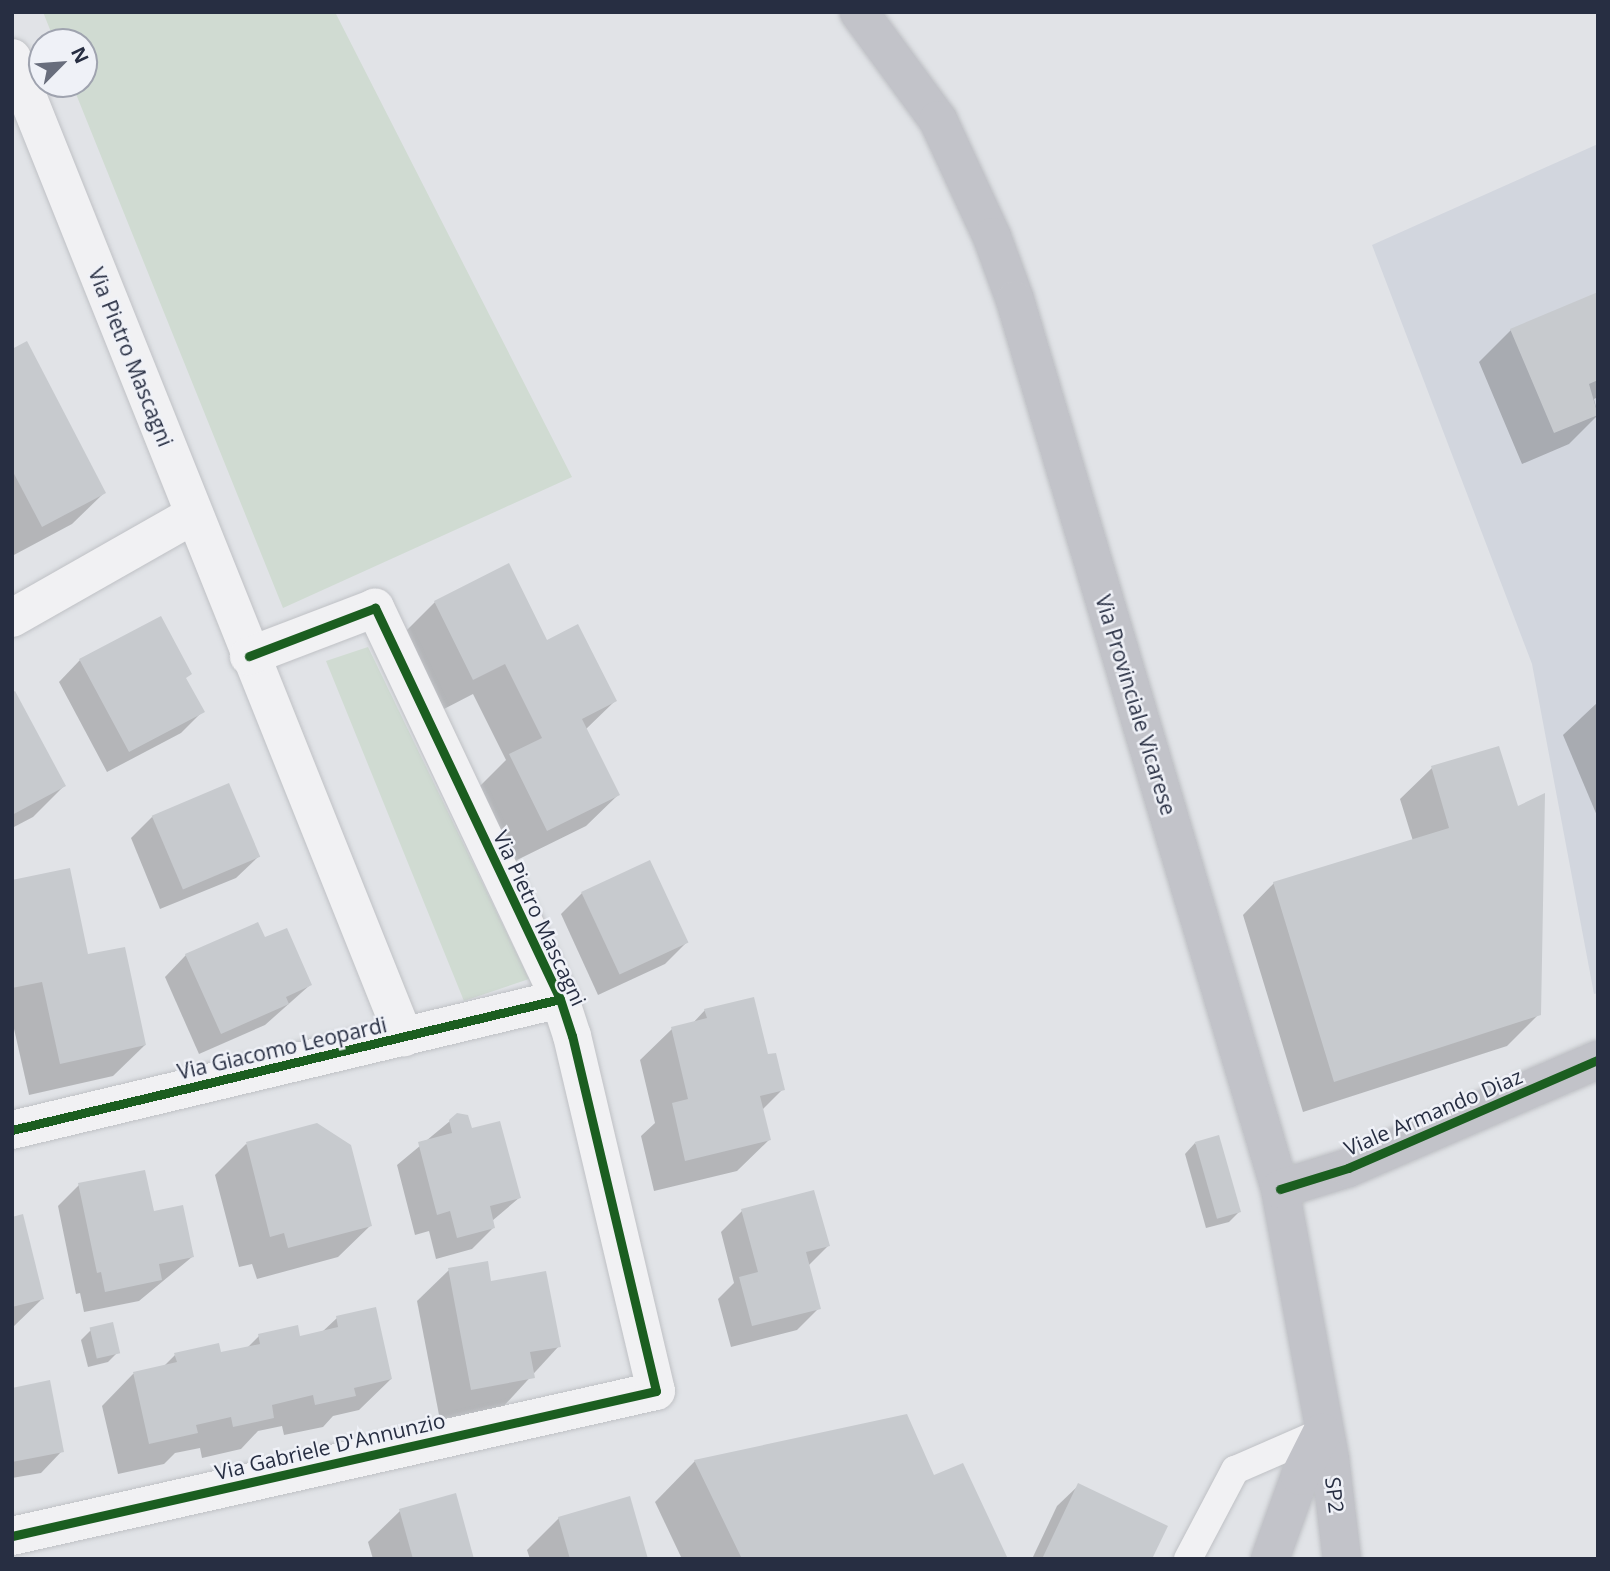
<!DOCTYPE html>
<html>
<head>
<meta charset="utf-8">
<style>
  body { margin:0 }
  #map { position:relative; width:1610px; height:1571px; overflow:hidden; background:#e1e3e7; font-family:"Open Sans",sans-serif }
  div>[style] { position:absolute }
  .built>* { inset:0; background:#d2d6de }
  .green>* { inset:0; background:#d0dbd2 }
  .shadow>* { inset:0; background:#0003 }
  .building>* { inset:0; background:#c7cace; transform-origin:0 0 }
  .roads { filter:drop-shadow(0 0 2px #bfc1c5) drop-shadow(0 0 2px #bfc1c5) }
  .lane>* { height:28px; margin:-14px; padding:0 14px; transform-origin:14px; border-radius:14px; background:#f1f1f3 }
  .street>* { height:38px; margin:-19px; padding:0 19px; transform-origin:19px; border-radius:19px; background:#f1f1f3 }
  .secondary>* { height:38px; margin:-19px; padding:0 19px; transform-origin:19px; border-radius:19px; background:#c2c3c9 }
  .cycleway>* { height:9px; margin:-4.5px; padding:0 4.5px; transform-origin:4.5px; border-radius:4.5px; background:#1b5e20 }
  span { translate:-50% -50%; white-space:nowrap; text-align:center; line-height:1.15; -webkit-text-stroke:5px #eff1f7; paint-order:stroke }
  .street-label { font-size:21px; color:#272e42 }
  .frame { position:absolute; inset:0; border:14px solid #272e42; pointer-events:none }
  .north { position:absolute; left:28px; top:28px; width:70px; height:70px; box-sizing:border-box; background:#eff1f7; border:2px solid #9fa3af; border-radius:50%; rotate:65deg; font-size:19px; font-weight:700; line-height:28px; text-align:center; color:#272e42 }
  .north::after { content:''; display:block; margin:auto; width:24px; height:32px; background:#686d7c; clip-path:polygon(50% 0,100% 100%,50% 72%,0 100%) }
</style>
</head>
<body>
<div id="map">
  <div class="built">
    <i style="clip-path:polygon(1598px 144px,1598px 993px,1594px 994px,1532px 664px,1372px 245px)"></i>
  </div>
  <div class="green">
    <i style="clip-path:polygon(43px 12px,335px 12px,572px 477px,283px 608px,72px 84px,84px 84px,84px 42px,55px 42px)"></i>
    <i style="clip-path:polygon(368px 647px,529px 979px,464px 1001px,326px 661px)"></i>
  </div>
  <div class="shadow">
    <i style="clip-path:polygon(1598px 294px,1598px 397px,1594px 399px,1598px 415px,1569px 444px,1522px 464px,1479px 362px,1511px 330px)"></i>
    <i style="clip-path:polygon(12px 351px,104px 493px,72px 524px,12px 556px)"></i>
    <i style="clip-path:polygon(435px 602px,546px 642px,615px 701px,585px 730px,618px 795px,586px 826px,515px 861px,479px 787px,506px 760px,473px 694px,442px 710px,403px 634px)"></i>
    <i style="clip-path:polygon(80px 660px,202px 712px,181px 733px,107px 772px,59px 682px)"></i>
    <i style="clip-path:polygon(12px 695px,64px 786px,33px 817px,12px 828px)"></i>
    <i style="clip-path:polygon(1598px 702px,1598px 818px,1563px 735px)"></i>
    <i style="clip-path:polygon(1432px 768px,1539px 1014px,1507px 1046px,1303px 1112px,1243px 915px,1274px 883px,1413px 841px,1400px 799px)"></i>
    <i style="clip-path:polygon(152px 817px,258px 857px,236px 878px,160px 909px,131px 838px)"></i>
    <i style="clip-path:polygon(12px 882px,87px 956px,145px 1045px,113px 1076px,29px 1095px,12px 1020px)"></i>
    <i style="clip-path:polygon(582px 893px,686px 943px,665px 964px,598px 995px,561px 914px)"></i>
    <i style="clip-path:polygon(264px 940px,310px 985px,265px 1025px,199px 1054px,165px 977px,186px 955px)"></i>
    <i style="clip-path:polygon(705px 1010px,766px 1056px,783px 1089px,762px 1110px,769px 1140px,737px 1171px,654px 1191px,641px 1136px,655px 1123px,640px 1060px,672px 1029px,692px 1024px)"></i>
    <i style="clip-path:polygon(450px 1121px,471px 1130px,519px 1198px,492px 1221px,493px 1228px,472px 1249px,436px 1259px,429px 1231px,415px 1235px,397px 1165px)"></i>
    <i style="clip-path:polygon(1195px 1143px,1239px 1212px,1229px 1222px,1206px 1228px,1185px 1154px)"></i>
    <i style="clip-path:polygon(246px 1144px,370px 1226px,338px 1257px,257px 1279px,252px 1264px,239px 1267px,215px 1175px)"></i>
    <i style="clip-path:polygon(79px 1185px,152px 1213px,192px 1257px,139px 1301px,84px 1312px,80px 1293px,76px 1294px,58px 1206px)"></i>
    <i style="clip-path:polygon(742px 1211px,828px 1246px,808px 1266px,819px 1308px,797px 1330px,731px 1347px,718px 1299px,734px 1283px,721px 1232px)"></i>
    <i style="clip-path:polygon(12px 1218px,42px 1299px,12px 1328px)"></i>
    <i style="clip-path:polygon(449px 1270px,490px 1283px,559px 1346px,501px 1409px,440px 1420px,417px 1301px)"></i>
    <i style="clip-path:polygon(337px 1318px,391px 1379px,359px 1410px,333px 1416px,323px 1427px,284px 1435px,282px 1426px,258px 1431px,241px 1449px,202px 1458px,200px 1448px,175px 1453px,164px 1464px,118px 1474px,102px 1406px,133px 1374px,163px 1367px,175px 1355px,220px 1355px,246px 1349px,259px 1336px,299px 1338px,322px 1332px)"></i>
    <i style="clip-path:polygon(91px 1330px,118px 1352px,108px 1362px,88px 1367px,81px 1340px)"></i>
    <i style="clip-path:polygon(12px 1389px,62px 1451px,41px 1473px,12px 1478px)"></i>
    <i style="clip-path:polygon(695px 1461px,933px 1477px,1006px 1559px,682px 1559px,655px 1502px)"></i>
    <i style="clip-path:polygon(1079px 1485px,1150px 1559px,1032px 1559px,1057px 1506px)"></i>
    <i style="clip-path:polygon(400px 1511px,472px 1559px,373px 1559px,368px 1542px)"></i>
    <i style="clip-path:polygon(559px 1518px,647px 1559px,530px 1559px,527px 1550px)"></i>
  </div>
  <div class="building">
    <i style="clip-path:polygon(1598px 292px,1598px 380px,1589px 384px,1598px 415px,1554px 433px,1510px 329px)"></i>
    <i style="clip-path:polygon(27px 341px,106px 493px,42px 527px,12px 470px,12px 349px)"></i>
    <i style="clip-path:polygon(509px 563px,547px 640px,578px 624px,617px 701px,582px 719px,620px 795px,547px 831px,509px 754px,542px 738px,505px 664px,473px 680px,434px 601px)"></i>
    <i style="clip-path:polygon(161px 616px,192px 674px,186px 678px,205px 712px,129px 752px,79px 659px)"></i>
    <i style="clip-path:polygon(15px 691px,66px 786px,12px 815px,12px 693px)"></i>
    <i style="clip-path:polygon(1499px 746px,1518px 806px,1545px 793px,1541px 1015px,1334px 1082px,1273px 882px,1449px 828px,1431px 766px)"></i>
    <i style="left:229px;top:783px;width:80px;height:84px;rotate:67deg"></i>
    <i style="left:650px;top:860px;width:91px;height:76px;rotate:65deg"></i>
    <i style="clip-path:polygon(70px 868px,88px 954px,125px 947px,146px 1045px,60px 1064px,42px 982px,12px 988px,12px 880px)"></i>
    <i style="clip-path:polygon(258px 922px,265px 937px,287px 928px,312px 985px,286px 997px,289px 1004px,221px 1034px,185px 954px)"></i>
    <i style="clip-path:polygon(754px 997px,768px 1054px,776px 1053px,785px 1090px,760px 1096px,771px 1140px,685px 1161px,672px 1103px,688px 1099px,671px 1027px,707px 1018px,704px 1009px)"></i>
    <i style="clip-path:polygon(457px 1113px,468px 1115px,472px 1128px,500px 1121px,521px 1198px,490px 1206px,495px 1228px,457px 1238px,450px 1211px,437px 1215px,418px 1142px,452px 1133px,449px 1120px)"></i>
    <i style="clip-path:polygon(317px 1123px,351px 1145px,372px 1226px,288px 1248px,284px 1233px,270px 1237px,246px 1142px)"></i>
    <i style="left:1219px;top:1135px;width:80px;height:25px;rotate:74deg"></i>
    <i style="clip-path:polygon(145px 1170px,154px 1211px,183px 1205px,194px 1257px,159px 1264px,162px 1280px,105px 1292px,101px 1272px,97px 1273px,78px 1183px)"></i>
    <i style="clip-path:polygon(814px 1190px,830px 1246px,806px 1252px,821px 1309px,752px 1326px,739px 1277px,758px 1272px,741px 1209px)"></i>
    <i style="clip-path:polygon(23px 1214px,44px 1299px,12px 1307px,12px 1217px)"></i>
    <i style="clip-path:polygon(488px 1261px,491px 1281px,546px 1271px,561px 1347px,530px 1352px,535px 1378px,471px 1390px,448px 1268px)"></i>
    <i style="clip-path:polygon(376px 1307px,392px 1379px,354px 1388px,356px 1396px,315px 1405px,313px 1395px,272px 1405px,274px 1418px,233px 1427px,231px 1417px,196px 1425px,198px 1433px,149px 1444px,133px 1372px,177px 1362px,174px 1353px,219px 1343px,221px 1352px,260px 1344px,258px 1334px,298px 1325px,300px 1336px,338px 1327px,336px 1316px)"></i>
    <i style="left:113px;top:1322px;width:32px;height:24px;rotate:77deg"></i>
    <i style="clip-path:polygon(50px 1380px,64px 1452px,12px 1462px,12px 1388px)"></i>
    <i style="clip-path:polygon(907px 1414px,934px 1475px,963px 1463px,1008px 1559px,742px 1559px,694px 1460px)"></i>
    <i style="clip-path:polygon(1078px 1483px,1168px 1526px,1152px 1559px,1042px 1559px)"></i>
    <i style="clip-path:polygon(456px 1493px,474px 1559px,413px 1559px,399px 1509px)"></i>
    <i style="clip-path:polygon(630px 1496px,648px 1559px,570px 1559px,558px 1517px)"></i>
  </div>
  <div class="roads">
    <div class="lane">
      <i style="left:1188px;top:1559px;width:101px;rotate:-62.2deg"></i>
      <i style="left:1235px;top:1470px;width:95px;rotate:-23.6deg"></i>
    </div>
    <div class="street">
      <i style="left:12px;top:58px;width:1055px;rotate:68.18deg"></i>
      <i style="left:12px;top:618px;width:208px;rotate:-29.6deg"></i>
      <i style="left:12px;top:1130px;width:563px;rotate:-13.44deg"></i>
      <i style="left:12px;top:1536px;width:660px;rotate:-12.69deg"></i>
      <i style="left:656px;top:1391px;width:365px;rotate:-103.3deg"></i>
      <i style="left:572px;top:1036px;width:39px;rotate:-108deg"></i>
      <i style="left:560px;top:999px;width:433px;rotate:-115.3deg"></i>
      <i style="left:375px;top:608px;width:135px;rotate:159.1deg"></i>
    </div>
    <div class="secondary">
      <i style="left:859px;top:12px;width:134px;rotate:53.8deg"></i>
      <i style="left:938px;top:120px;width:129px;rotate:65.2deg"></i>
      <i style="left:992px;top:237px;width:67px;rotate:69.9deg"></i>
      <i style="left:1015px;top:300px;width:928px;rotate:73.4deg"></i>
      <i style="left:1280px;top:1189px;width:275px;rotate:79.5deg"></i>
      <i style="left:1330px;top:1459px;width:101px;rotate:83.2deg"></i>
      <i style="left:1280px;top:1189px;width:71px;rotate:-17.2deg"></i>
      <i style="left:1348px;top:1168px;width:272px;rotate:-23.4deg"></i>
      <i style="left:1270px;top:1559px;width:88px;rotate:-70.1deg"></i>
      <i style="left:1300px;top:1476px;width:49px;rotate:-63.4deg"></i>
    </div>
  </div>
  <div class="cycleway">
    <i style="left:12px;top:1130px;width:563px;rotate:-13.44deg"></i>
    <i style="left:1280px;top:1189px;width:71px;rotate:-17.2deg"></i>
    <i style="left:1348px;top:1168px;width:272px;rotate:-23.4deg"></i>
    <i style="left:12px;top:1536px;width:660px;rotate:-12.69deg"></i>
    <i style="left:656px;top:1391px;width:365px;rotate:-103.3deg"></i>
    <i style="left:572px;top:1036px;width:39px;rotate:-108deg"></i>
    <i style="left:560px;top:999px;width:433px;rotate:-115.3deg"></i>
    <i style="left:375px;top:608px;width:135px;rotate:159.1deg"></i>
  </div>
  <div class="street-label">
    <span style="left:131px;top:357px;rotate:68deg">Via Pietro Mascagni</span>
    <span style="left:1136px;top:705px;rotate:73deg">Via Provinciale Vicarese</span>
    <span style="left:540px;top:918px;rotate:65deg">Via Pietro Mascagni</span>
    <span style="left:282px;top:1048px;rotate:-13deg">Via Giacomo Leopardi</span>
    <span style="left:1433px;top:1112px;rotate:-23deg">Viale Armando Diaz</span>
    <span style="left:330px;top:1446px;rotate:-13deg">Via Gabriele D'Annunzio</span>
    <span style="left:1335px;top:1495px;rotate:83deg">SP2</span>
  </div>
  <div class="frame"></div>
  <div class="north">N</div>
</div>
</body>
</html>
